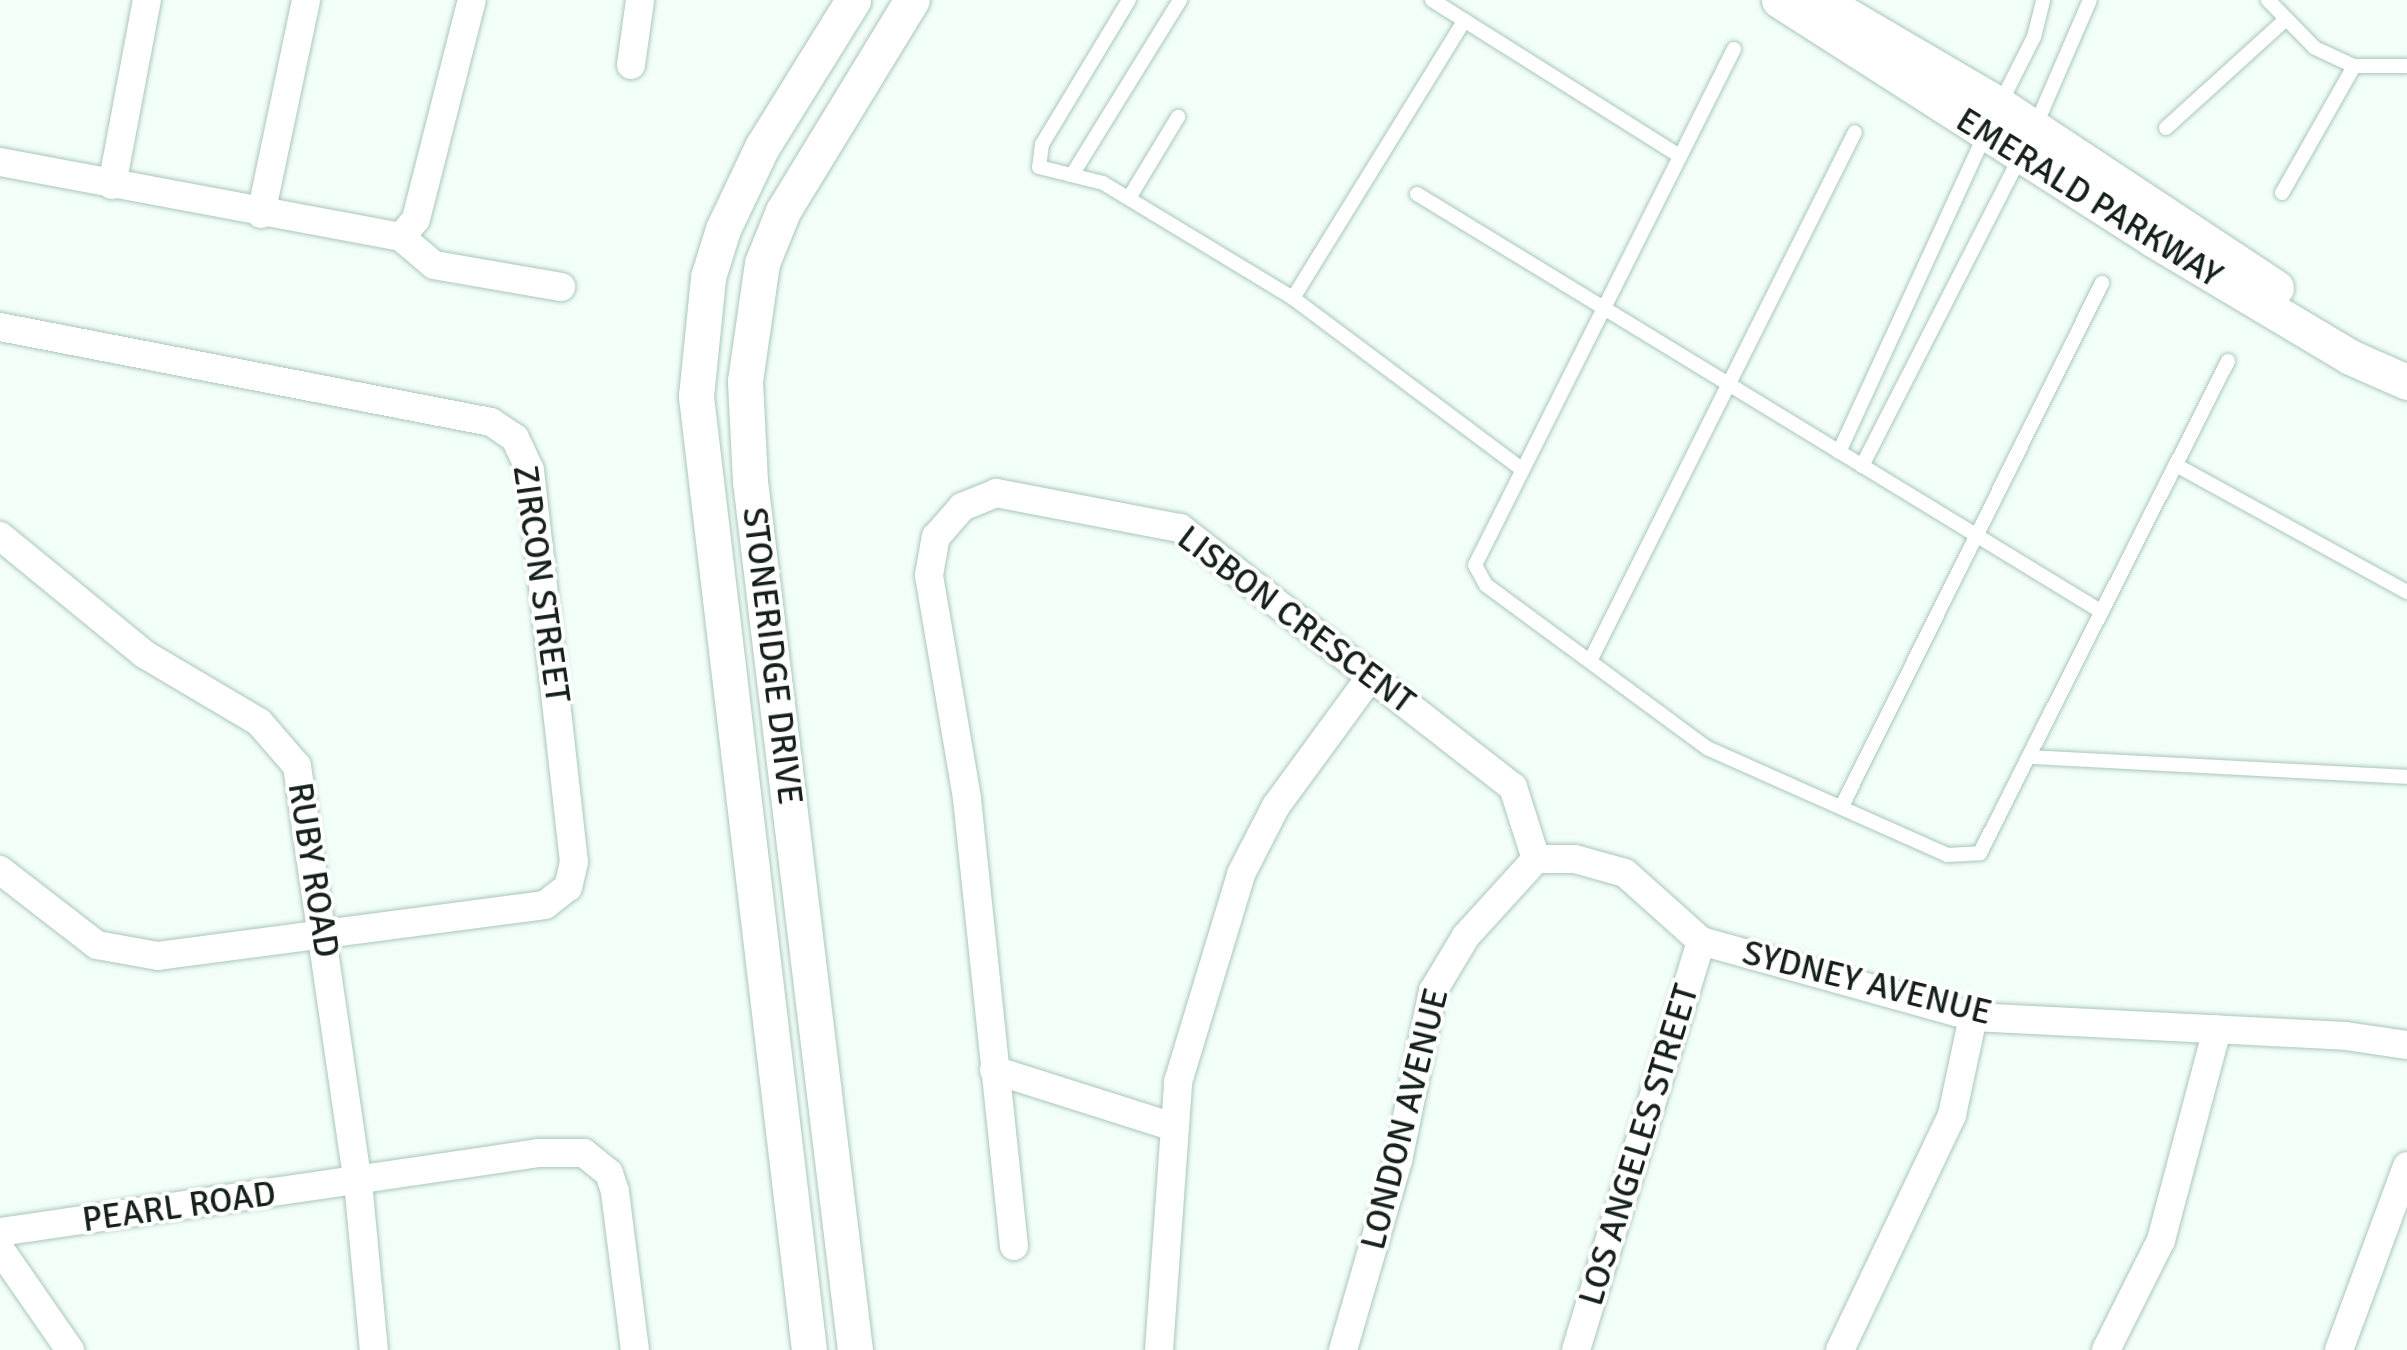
<!DOCTYPE html>
<html>
<head>
<meta charset="utf-8">
<style>
  body { margin:0 }
  #map { position:relative; width:2407px; height:1350px; overflow:hidden; background:#f2fef8; font-family:Signika,sans-serif }
  div>[style] { position:absolute }
  .roads { filter:drop-shadow(0 0 2px #a9c7b8) drop-shadow(0 0 2px #a9c7b8) }
  .service>* { height:14px; margin:-7px; padding:0 7px; transform-origin:7px; border-radius:7px; background:#fff }
  .minor>* { height:28px; margin:-14px; padding:0 14px; transform-origin:14px; border-radius:14px; background:#fff }
  .tertiary>* { height:35px; margin:-17.5px; padding:0 17.5px; transform-origin:17.5px; border-radius:17.5px; background:#fff }
  span { translate:-50% -50%; white-space:nowrap; text-align:center; line-height:1.15; -webkit-text-stroke:8px #fff; paint-order:stroke }
  .street-label { font-size:35px; color:#15201b }
</style>
</head>
<body>
<div id="map">
  <div class="roads">
    <div class="service">
      <i style="left:1129px;top:0;width:168px;rotate:121.1deg"></i>
      <i style="left:1042px;top:144px;width:23px;rotate:97deg"></i>
      <i style="left:1039px;top:167px;width:66px;rotate:14deg"></i>
      <i style="left:1103px;top:183px;width:222px;rotate:31.2deg"></i>
      <i style="left:1293px;top:298px;width:282px;rotate:36.8deg"></i>
      <i style="left:1432px;top:0;width:291px;rotate:32.2deg"></i>
      <i style="left:2268px;top:0;width:67px;rotate:45.6deg"></i>
      <i style="left:2315px;top:48px;width:43px;rotate:24.8deg"></i>
      <i style="left:2354px;top:66px;width:53px"></i>
      <i style="left:1734px;top:49px;width:577px;rotate:116.65deg"></i>
      <i style="left:1475px;top:565px;width:23px;rotate:61deg"></i>
      <i style="left:1486px;top:585px;width:275px;rotate:36.4deg"></i>
      <i style="left:1707px;top:748px;width:263px;rotate:24deg"></i>
      <i style="left:1947px;top:855px;width:33px;rotate:-3deg"></i>
      <i style="left:1980px;top:853px;width:551px;rotate:-63.25deg"></i>
      <i style="left:2001px;top:102px;width:73px;rotate:-63.1deg"></i>
      <i style="left:2034px;top:37px;width:38px;rotate:-76deg"></i>
      <i style="left:2035px;top:127px;width:138px;rotate:-66.6deg"></i>
      <i style="left:2166px;top:128px;width:162px;rotate:-42.2deg"></i>
      <i style="left:1072px;top:175px;width:206px;rotate:-58.3deg"></i>
      <i style="left:2282px;top:193px;width:146px;rotate:-60.4deg"></i>
      <i style="left:1417px;top:194px;width:802px;rotate:31.39deg"></i>
      <i style="left:1129px;top:198px;width:95px;rotate:-58.8deg"></i>
      <i style="left:1293px;top:298px;width:326px;rotate:-58.3deg"></i>
      <i style="left:1839px;top:452px;width:349px;rotate:-65.3deg"></i>
      <i style="left:2176px;top:465px;width:264px;rotate:28.8deg"></i>
      <i style="left:1862px;top:466px;width:349px;rotate:-62.9deg"></i>
      <i style="left:1591px;top:659px;width:589px;rotate:-63.39deg"></i>
      <i style="left:2030px;top:757px;width:378px;rotate:3deg"></i>
      <i style="left:1843px;top:804px;width:582px;rotate:-63.57deg"></i>
    </div>
    <div class="minor">
      <i style="left:631px;top:65px;width:66px;rotate:-82.1deg"></i>
      <i style="left:0;top:162px;width:408px;rotate:10.6deg"></i>
      <i style="left:401px;top:237px;width:23px;rotate:-50deg"></i>
      <i style="left:416px;top:219px;width:226px;rotate:-75.7deg"></i>
      <i style="left:112px;top:185px;width:188px;rotate:-79.3deg"></i>
      <i style="left:261px;top:214px;width:219px;rotate:-78.1deg"></i>
      <i style="left:401px;top:237px;width:43px;rotate:40.3deg"></i>
      <i style="left:434px;top:265px;width:129px;rotate:9.8deg"></i>
      <i style="left:0;top:327px;width:500px;rotate:10.95deg"></i>
      <i style="left:491px;top:422px;width:29px;rotate:34deg"></i>
      <i style="left:515px;top:438px;width:35px;rotate:65deg"></i>
      <i style="left:530px;top:470px;width:394px;rotate:83.6deg"></i>
      <i style="left:574px;top:862px;width:26px;rotate:103deg"></i>
      <i style="left:568px;top:887px;width:29px;rotate:142deg"></i>
      <i style="left:545px;top:905px;width:390px;rotate:172.5deg"></i>
      <i style="left:158px;top:956px;width:62px;rotate:-169.8deg"></i>
      <i style="left:97px;top:945px;width:123px;rotate:-142.3deg"></i>
      <i style="left:0;top:536px;width:186px;rotate:39.3deg"></i>
      <i style="left:144px;top:654px;width:134px;rotate:30.6deg"></i>
      <i style="left:259px;top:722px;width:58px;rotate:49.2deg"></i>
      <i style="left:297px;top:766px;width:420px;rotate:81.7deg"></i>
      <i style="left:358px;top:1182px;width:169px;rotate:84.6deg"></i>
      <i style="left:1536px;top:859px;width:39px"></i>
      <i style="left:1575px;top:859px;width:52px;rotate:15.6deg"></i>
      <i style="left:1625px;top:873px;width:102px;rotate:41.8deg"></i>
      <i style="left:1701px;top:941px;width:282px;rotate:15.6deg"></i>
      <i style="left:1973px;top:1017px;width:373px;rotate:2.9deg"></i>
      <i style="left:2346px;top:1036px;width:62px;rotate:8.4deg"></i>
      <i style="left:994px;top:1070px;width:186px;rotate:17.6deg"></i>
      <i style="left:0;top:1232px;width:545px;rotate:-8.34deg"></i>
      <i style="left:539px;top:1153px;width:45px"></i>
      <i style="left:584px;top:1153px;width:32px;rotate:39deg"></i>
      <i style="left:609px;top:1173px;width:20px;rotate:72deg"></i>
      <i style="left:615px;top:1192px;width:159px;rotate:82.8deg"></i>
      <i style="left:1014px;top:1246px;width:450px;rotate:-96deg"></i>
      <i style="left:967px;top:798px;width:226px;rotate:-99.7deg"></i>
      <i style="left:929px;top:575px;width:39px;rotate:-80deg"></i>
      <i style="left:936px;top:537px;width:40px;rotate:-49deg"></i>
      <i style="left:962px;top:507px;width:37px;rotate:-22deg"></i>
      <i style="left:996px;top:493px;width:187px;rotate:10.8deg"></i>
      <i style="left:1180px;top:528px;width:422px;rotate:37.9deg"></i>
      <i style="left:1513px;top:787px;width:76px;rotate:72.3deg"></i>
      <i style="left:0;top:1249px;width:123px;rotate:55.3deg"></i>
      <i style="left:1159px;top:1350px;width:269px;rotate:-85.9deg"></i>
      <i style="left:1178px;top:1082px;width:217px;rotate:-73.1deg"></i>
      <i style="left:1241px;top:874px;width:76px;rotate:-62.8deg"></i>
      <i style="left:1276px;top:806px;width:161px;rotate:-53.8deg"></i>
      <i style="left:1343px;top:1350px;width:197px;rotate:-73.8deg"></i>
      <i style="left:1398px;top:1161px;width:174px;rotate:-78.4deg"></i>
      <i style="left:1433px;top:991px;width:64px;rotate:-59deg"></i>
      <i style="left:1466px;top:936px;width:104px;rotate:-47.7deg"></i>
      <i style="left:1576px;top:1350px;width:428px;rotate:-73deg"></i>
      <i style="left:1840px;top:1350px;width:260px;rotate:-64.5deg"></i>
      <i style="left:1952px;top:1115px;width:100px;rotate:-77.9deg"></i>
      <i style="left:2106px;top:1350px;width:123px;rotate:-63.4deg"></i>
      <i style="left:2161px;top:1240px;width:218px;rotate:-75.1deg"></i>
      <i style="left:2339px;top:1350px;width:196px;rotate:-69.7deg"></i>
    </div>
    <div class="tertiary">
      <i style="left:1779px;top:0;width:445px;rotate:32.6deg"></i>
      <i style="left:2154px;top:240px;width:228px;rotate:30.8deg"></i>
      <i style="left:2350px;top:357px;width:62px;rotate:23.7deg"></i>
      <i style="left:1821px;top:0;width:208px;rotate:30.4deg"></i>
      <i style="left:2000px;top:105px;width:331px;rotate:33.5deg"></i>
      <i style="left:809px;top:1350px;width:961px;rotate:-96.76deg"></i>
      <i style="left:696px;top:396px;width:120px;rotate:-84.2deg"></i>
      <i style="left:708px;top:277px;width:50px;rotate:-72.6deg"></i>
      <i style="left:723px;top:229px;width:91px;rotate:-64.6deg"></i>
      <i style="left:762px;top:147px;width:173px;rotate:-58.2deg"></i>
      <i style="left:855px;top:1350px;width:875px;rotate:-96.89deg"></i>
      <i style="left:750px;top:481px;width:100px;rotate:-92.9deg"></i>
      <i style="left:745px;top:381px;width:119px;rotate:-81.8deg"></i>
      <i style="left:762px;top:263px;width:56px;rotate:-68deg"></i>
      <i style="left:783px;top:211px;width:247px;rotate:-58.6deg"></i>
    </div>
  </div>
  <div class="street-label">
    <span style="left:2089px;top:198px;rotate:32deg">EMERALD PARKWAY</span>
    <span style="left:541px;top:584px;rotate:82deg">ZIRCON STREET</span>
    <span style="left:1296px;top:620px;rotate:37deg">LISBON CRESCENT</span>
    <span style="left:772px;top:656px;rotate:83deg">STONERIDGE DRIVE</span>
    <span style="left:313px;top:870px;rotate:81deg">RUBY ROAD</span>
    <span style="left:1867px;top:983px;rotate:14deg">SYDNEY AVENUE</span>
    <span style="left:1405px;top:1119px;rotate:-76deg">LONDON AVENUE</span>
    <span style="left:1639px;top:1145px;rotate:-73deg">LOS ANGELES STREET</span>
    <span style="left:179px;top:1207px;rotate:-8deg">PEARL ROAD</span>
  </div>
</div>
</body>
</html>
